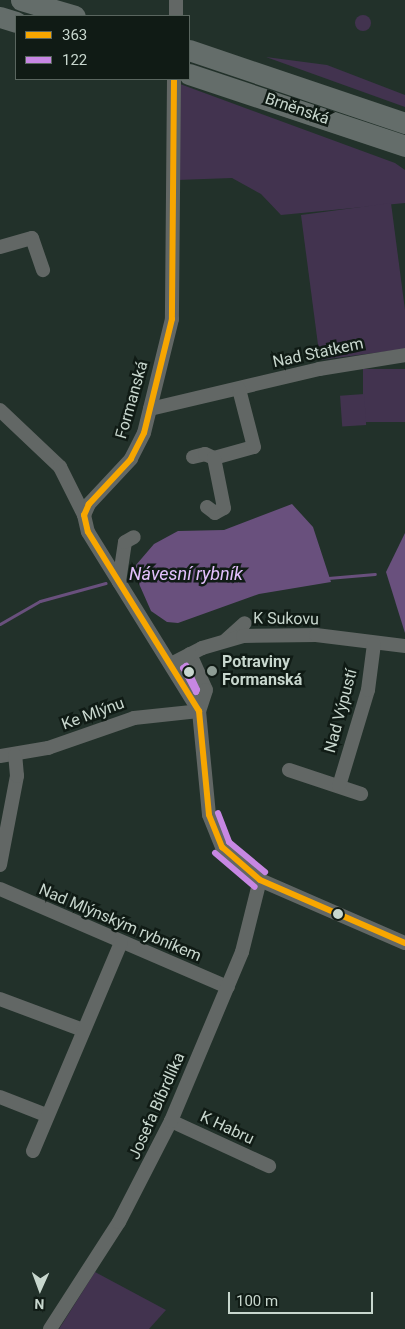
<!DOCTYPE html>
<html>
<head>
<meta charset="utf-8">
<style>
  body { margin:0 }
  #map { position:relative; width:405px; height:1329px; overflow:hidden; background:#22312a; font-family:Roboto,sans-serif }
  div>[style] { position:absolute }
  .green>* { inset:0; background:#42334f; transform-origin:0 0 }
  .round { border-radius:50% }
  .water>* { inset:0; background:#69507d }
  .stream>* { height:3px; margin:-1.5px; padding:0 1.5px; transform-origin:1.5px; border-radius:1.5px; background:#69507d }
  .minor>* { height:14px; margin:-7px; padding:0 7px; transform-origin:7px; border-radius:7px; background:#626765 }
  .highway>* { height:21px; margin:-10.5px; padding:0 10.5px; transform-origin:10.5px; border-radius:10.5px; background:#646d6a }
  .bus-1>* { height:6px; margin:-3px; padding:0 3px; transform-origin:3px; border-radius:3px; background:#f7a600 }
  .bus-2>* { height:6px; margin:-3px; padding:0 3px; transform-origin:3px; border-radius:3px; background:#c787e3 }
  .dots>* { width:14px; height:14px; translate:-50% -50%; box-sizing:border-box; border:2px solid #101b15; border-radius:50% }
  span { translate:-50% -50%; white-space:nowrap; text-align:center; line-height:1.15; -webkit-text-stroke:5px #101b15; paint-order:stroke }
  .street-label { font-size:16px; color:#c8d7ce }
  .poi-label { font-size:16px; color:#c8d7ce; font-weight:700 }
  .left { translate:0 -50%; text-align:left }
  .water-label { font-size:18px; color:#e3c0fd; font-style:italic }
  .legend { position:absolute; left:15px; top:15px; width:175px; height:65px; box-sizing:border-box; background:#101b15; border:1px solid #5a665f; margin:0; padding:6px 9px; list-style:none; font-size:15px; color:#c8d7ce }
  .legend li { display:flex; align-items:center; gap:10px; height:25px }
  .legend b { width:25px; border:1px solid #5a665f }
  .north { position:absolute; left:15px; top:1264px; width:50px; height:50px; -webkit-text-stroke:4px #101b15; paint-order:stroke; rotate:182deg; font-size:14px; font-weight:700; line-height:20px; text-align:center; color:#c8d7ce }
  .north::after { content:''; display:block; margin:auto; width:18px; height:22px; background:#c8d7ce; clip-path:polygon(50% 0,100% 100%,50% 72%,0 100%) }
  .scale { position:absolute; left:228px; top:1292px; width:145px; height:22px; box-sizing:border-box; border:2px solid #c8d7ce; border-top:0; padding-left:6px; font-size:15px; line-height:18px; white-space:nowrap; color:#c8d7ce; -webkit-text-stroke:4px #101b15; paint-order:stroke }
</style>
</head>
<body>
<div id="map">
  <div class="green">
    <i class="round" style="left:355px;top:15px;width:16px;height:16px"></i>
    <i style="clip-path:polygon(266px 57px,327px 65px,405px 95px,405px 107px)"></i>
    <i style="clip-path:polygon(180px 84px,395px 163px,405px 170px,405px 203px,281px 215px,261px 194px,232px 178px,177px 180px)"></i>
    <i style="clip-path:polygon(391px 203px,405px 310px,405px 349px,320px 360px,301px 215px)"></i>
    <i style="left:405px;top:369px;width:53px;height:42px;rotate:90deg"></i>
    <i style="left:364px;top:394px;width:31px;height:24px;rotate:86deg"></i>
    <i style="clip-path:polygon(95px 1272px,166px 1310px,149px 1329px,59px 1329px)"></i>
  </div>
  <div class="water">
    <i style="clip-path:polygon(292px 504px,313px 527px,331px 582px,259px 594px,178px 623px,167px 622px,151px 611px,136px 577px,136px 565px,154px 544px,178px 531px,224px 530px)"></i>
    <i style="clip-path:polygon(405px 533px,405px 633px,386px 572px)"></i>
  </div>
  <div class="stream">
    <i style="left:328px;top:578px;width:47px;rotate:-4.9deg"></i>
    <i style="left:0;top:624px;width:46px;rotate:-29.9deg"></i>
    <i style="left:40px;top:601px;width:68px;rotate:-15.3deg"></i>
  </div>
  <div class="minor">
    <i style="left:176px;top:16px;width:16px;rotate:-90deg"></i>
    <i style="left:174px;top:79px;width:240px;rotate:90.5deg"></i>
    <i style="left:172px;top:319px;width:117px;rotate:103.8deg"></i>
    <i style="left:144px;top:433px;width:29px;rotate:117deg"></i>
    <i style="left:131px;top:459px;width:62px;rotate:133deg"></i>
    <i style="left:89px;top:504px;width:12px;rotate:114deg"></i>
    <i style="left:84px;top:515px;width:17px;rotate:77deg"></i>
    <i style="left:88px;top:532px;width:211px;rotate:58.2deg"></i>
    <i style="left:199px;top:711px;width:104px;rotate:84.5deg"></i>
    <i style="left:209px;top:815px;width:35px;rotate:68deg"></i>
    <i style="left:222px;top:847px;width:50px;rotate:41deg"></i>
    <i style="left:260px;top:880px;width:158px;rotate:23.5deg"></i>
    <i style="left:0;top:247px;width:33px;rotate:-16deg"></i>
    <i style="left:32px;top:238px;width:34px;rotate:71deg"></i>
    <i style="left:150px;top:409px;width:174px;rotate:-13.3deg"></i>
    <i style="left:319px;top:369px;width:87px;rotate:-9.2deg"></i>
    <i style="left:0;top:410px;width:83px;rotate:43.5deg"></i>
    <i style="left:60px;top:467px;width:54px;rotate:63.4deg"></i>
    <i style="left:193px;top:457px;width:12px;rotate:-14deg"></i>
    <i style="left:205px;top:454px;width:10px;rotate:24deg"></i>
    <i style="left:214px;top:458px;width:41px;rotate:-15.4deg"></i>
    <i style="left:254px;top:447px;width:60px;rotate:-104.5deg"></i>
    <i style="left:207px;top:507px;width:10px;rotate:37deg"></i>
    <i style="left:215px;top:513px;width:10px;rotate:-29deg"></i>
    <i style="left:224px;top:508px;width:51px;rotate:-101.3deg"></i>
    <i style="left:119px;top:582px;width:40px;rotate:-81.5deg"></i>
    <i style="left:125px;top:542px;width:10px;rotate:-29deg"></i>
    <i style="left:226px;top:640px;width:25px;rotate:-42deg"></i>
    <i style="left:190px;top:654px;width:39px;rotate:66deg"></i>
    <i style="left:206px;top:690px;width:22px;rotate:108deg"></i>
    <i style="left:171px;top:664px;width:35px;rotate:-27deg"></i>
    <i style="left:202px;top:648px;width:43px;rotate:-16.3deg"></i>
    <i style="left:243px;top:636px;width:73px;rotate:-0.8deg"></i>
    <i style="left:316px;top:635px;width:90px;rotate:7deg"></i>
    <i style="left:0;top:756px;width:49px;rotate:-9.5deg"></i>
    <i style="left:48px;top:748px;width:91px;rotate:-19.2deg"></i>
    <i style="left:134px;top:718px;width:65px;rotate:-6.1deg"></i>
    <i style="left:289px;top:770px;width:76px;rotate:18.4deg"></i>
    <i style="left:339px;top:786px;width:100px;rotate:-73.2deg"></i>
    <i style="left:368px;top:690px;width:46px;rotate:-82.6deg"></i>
    <i style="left:0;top:865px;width:91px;rotate:-79.2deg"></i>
    <i style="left:17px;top:776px;width:21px;rotate:-95deg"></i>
    <i style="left:0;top:889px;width:248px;rotate:23.3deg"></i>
    <i style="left:0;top:999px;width:89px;rotate:20.5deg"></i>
    <i style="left:0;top:1097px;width:49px;rotate:21.4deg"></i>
    <i style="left:171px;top:1121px;width:108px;rotate:24.7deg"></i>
    <i style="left:33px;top:1151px;width:226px;rotate:-67.1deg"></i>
    <i style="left:50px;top:1329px;width:127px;rotate:-57.2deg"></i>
    <i style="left:119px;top:1222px;width:114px;rotate:-62.8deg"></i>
    <i style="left:171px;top:1121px;width:183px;rotate:-67.2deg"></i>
    <i style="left:242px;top:952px;width:74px;rotate:-76deg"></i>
  </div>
  <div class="highway">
    <i style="left:21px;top:0;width:56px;rotate:16.5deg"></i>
    <i style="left:0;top:17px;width:17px;rotate:17deg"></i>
    <i style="left:189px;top:50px;width:228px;rotate:18.7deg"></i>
    <i style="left:189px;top:74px;width:228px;rotate:18.4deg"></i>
  </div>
  <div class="bus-1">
    <i style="left:174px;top:79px;width:240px;rotate:90.5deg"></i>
    <i style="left:172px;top:319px;width:117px;rotate:103.8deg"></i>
    <i style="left:144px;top:433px;width:29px;rotate:117deg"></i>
    <i style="left:131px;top:459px;width:62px;rotate:133deg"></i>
    <i style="left:89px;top:504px;width:12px;rotate:114deg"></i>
    <i style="left:84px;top:515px;width:17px;rotate:77deg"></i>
    <i style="left:88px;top:532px;width:211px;rotate:58.2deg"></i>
    <i style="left:199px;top:711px;width:104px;rotate:84.5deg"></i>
    <i style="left:209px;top:815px;width:35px;rotate:68deg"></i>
    <i style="left:222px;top:847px;width:50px;rotate:41deg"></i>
    <i style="left:260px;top:880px;width:158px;rotate:23.5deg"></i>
  </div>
  <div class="bus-2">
    <i style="left:186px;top:666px;width:26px;rotate:65deg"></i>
    <i style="left:197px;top:690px;width:2px;rotate:117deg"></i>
    <i style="left:196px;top:692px;width:27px;rotate:-118deg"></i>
    <i style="left:183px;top:668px;width:4px;rotate:-34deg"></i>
    <i style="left:218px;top:813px;width:31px;rotate:69deg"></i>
    <i style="left:229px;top:842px;width:47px;rotate:39.8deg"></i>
    <i style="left:215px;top:853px;width:52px;rotate:40.4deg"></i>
  </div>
  <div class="dots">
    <i style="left:212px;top:671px;background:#8e9d95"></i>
    <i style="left:189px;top:672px;background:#c8d7ce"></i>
    <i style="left:338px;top:914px;background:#c8d7ce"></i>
  </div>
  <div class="street-label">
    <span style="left:297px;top:109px;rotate:19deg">Brněnská</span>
    <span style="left:318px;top:353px;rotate:-12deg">Nad Statkem</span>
    <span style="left:132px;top:400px;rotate:-74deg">Formanská</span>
    <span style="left:286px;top:619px;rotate:1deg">K Sukovu</span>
    <span style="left:341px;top:711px;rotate:-75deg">Nad Výpustí</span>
    <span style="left:93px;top:714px;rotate:-20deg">Ke Mlýnu</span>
    <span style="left:120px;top:923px;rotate:23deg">Nad Mlýnským rybníkem</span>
    <span style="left:157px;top:1106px;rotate:-66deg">Josefa Bíbrdlíka</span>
    <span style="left:227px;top:1128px;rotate:25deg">K Habru</span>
  </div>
  <div class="poi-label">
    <span class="left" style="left:222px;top:671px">Potraviny<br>Formanská</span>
  </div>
  <div class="water-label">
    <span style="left:186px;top:574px">Návesní rybník</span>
  </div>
  <ul class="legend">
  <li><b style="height:6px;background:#f7a600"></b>363</li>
  <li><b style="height:6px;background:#c787e3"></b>122</li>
  </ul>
  <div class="north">N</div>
  <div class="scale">100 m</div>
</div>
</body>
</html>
